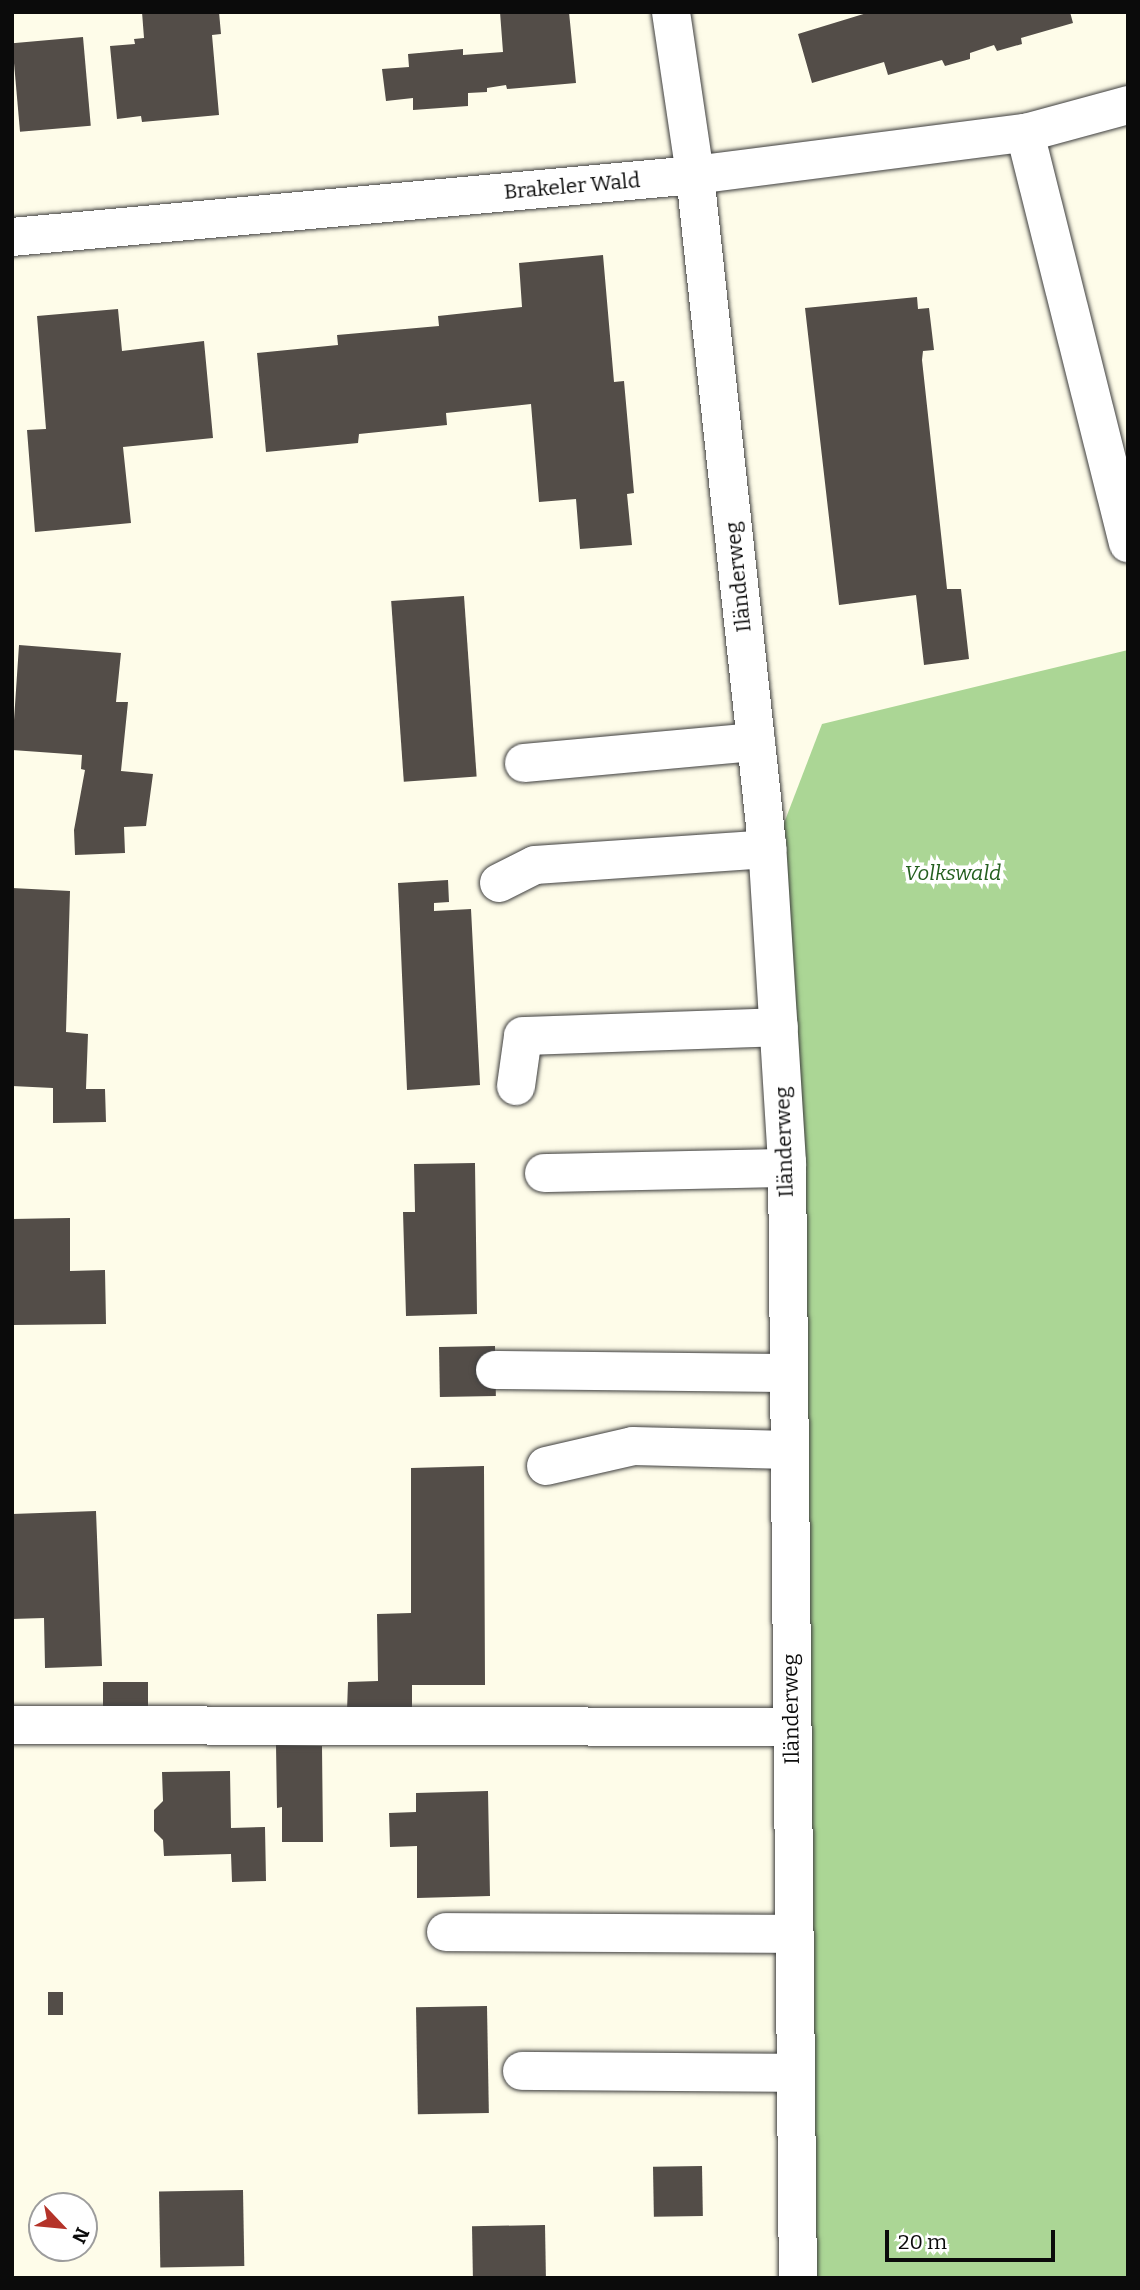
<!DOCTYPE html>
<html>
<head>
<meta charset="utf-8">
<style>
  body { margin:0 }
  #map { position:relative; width:1140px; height:2290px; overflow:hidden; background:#fefce9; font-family:Bitter,serif }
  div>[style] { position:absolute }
  .forest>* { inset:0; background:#abd695 }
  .building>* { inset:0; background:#534d48; transform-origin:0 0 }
  .roads { filter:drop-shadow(0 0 2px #3e3e3e) drop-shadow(0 0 2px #3e3e3e) }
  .minor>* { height:38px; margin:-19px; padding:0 19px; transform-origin:19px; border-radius:19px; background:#fff }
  span { translate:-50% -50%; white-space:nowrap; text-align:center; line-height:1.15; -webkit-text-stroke:7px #fff; paint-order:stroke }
  .street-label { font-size:21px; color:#0b0b0b }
  .park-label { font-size:21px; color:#245f1f; font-style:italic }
  .frame { position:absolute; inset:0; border:14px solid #0b0b0b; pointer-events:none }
  .north { position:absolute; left:28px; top:2192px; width:70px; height:70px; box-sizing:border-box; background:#fff; border:2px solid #9d9d9d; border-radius:50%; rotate:116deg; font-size:19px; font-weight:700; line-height:28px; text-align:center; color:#0b0b0b }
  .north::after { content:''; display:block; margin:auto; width:24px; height:32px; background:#b43329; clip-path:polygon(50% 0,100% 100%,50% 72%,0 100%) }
  .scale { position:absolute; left:885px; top:2230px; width:170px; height:32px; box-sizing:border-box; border:4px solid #0b0b0b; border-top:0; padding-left:9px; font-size:21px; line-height:24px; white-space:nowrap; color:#0b0b0b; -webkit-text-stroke:5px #fff; paint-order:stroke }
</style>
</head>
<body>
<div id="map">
  <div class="forest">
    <i style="clip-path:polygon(1128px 650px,1128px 2278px,801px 2278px,776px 844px,822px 724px)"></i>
  </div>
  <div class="building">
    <i style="clip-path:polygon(142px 12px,219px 12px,221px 34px,212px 35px,219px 115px,142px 122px,141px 116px,117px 119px,110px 46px,135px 44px,134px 39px,144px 38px)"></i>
    <i style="clip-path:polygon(500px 12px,569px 12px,576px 83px,507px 89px,506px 85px,487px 88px,487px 92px,468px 93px,468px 106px,413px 110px,413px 98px,386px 101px,382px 69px,409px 67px,408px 54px,463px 49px,463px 55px,503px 52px)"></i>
    <i style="clip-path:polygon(870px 12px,1070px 12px,1073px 23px,1021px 38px,1022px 44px,997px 51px,994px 45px,970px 53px,970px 59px,945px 66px,942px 60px,888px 75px,884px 62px,812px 83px,798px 34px)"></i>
    <i style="left:83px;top:37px;width:89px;height:71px;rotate:85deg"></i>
    <i style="clip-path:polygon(603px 255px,614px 382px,624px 381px,634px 493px,627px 494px,632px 545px,580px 549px,576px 499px,539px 502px,531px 404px,446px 413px,447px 425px,359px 434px,358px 443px,266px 452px,257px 353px,338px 345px,337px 335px,439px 326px,438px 316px,522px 307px,519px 263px)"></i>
    <i style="clip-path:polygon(917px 297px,918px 309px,929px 308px,934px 350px,923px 351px,922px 360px,947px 589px,961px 589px,969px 659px,924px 665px,916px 595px,839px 605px,805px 308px)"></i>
    <i style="clip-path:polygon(118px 309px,122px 351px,204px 341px,213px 438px,123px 447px,131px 523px,35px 532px,27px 430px,46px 429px,37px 316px)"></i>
    <i style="left:464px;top:596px;width:181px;height:73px;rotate:86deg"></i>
    <i style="clip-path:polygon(19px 645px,121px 653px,116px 702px,128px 702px,121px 771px,153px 774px,146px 826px,124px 827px,125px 853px,75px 855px,74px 830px,85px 770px,81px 769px,82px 755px,12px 750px)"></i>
    <i style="clip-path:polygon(448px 880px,449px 902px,434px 903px,434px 911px,471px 909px,480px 1085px,407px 1090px,398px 883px)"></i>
    <i style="clip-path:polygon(12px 888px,70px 891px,66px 1032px,88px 1034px,86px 1089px,105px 1089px,106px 1122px,53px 1123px,53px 1088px,12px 1086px)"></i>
    <i style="clip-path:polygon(475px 1163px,477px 1314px,406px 1316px,403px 1212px,415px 1212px,414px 1164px)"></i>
    <i style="clip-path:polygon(70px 1218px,70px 1271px,105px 1270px,106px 1324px,12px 1325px,12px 1219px)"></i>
    <i style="left:495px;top:1346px;width:50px;height:56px;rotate:89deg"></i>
    <i style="clip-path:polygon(484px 1466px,485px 1685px,412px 1685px,412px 1711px,347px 1711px,348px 1682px,378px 1681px,377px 1614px,411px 1613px,411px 1468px)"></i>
    <i style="clip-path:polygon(96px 1511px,102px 1666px,45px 1668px,44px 1618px,12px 1619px,12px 1514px)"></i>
    <i style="left:103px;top:1682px;width:45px;height:28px"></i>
    <i style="clip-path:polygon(276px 1745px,322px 1746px,323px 1842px,282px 1842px,282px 1807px,277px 1808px)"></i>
    <i style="clip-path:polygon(230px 1771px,231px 1828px,265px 1827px,266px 1881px,232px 1882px,231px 1854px,164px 1856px,163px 1840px,154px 1831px,154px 1810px,163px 1801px,162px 1772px)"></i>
    <i style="clip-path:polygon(488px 1791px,490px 1896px,417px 1898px,417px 1846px,390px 1847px,389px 1813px,416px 1812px,416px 1793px)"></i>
    <i style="left:48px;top:1992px;width:15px;height:23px"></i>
    <i style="left:487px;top:2006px;width:107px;height:71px;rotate:89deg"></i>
    <i style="left:702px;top:2166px;width:50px;height:49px;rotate:89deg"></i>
    <i style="left:243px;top:2190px;width:76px;height:84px;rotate:89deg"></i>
    <i style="left:545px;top:2225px;width:53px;height:73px;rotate:89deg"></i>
  </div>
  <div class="roads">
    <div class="minor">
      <i style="left:671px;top:12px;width:165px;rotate:81.6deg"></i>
      <i style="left:695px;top:175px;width:673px;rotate:83.86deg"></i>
      <i style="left:767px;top:844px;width:319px;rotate:86.4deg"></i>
      <i style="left:787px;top:1162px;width:1116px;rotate:89.44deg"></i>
      <i style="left:1025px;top:133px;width:423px;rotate:75.9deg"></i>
      <i style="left:12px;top:237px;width:686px;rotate:-5.19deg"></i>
      <i style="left:695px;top:175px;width:333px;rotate:-7.3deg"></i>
      <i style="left:1025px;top:133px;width:107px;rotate:-15.2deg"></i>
      <i style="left:524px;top:763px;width:233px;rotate:-5.2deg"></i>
      <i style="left:499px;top:883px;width:40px;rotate:-26.6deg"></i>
      <i style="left:535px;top:865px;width:233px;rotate:-3.9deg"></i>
      <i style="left:516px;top:1086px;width:50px;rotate:-82deg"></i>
      <i style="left:523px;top:1036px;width:256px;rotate:-2deg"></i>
      <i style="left:544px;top:1173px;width:243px;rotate:-1.2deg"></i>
      <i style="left:495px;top:1370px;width:293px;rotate:0.6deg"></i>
      <i style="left:546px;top:1466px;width:89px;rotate:-12.9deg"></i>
      <i style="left:633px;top:1446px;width:156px;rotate:1.5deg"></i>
      <i style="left:12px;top:1725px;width:779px;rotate:0.15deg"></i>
      <i style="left:446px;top:1932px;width:348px;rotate:0.3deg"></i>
      <i style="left:522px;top:2071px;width:274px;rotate:0.4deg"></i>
    </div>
  </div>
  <div class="street-label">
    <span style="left:572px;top:186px;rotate:-5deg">Brakeler Wald</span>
    <span style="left:738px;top:577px;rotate:-96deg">Iländerweg</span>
    <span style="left:784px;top:1142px;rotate:-92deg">Iländerweg</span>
    <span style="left:791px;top:1709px;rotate:-91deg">Iländerweg</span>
  </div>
  <div class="park-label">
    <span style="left:953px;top:873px">Volkswald</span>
  </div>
  <div class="frame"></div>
  <div class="north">N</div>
  <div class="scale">20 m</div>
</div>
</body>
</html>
